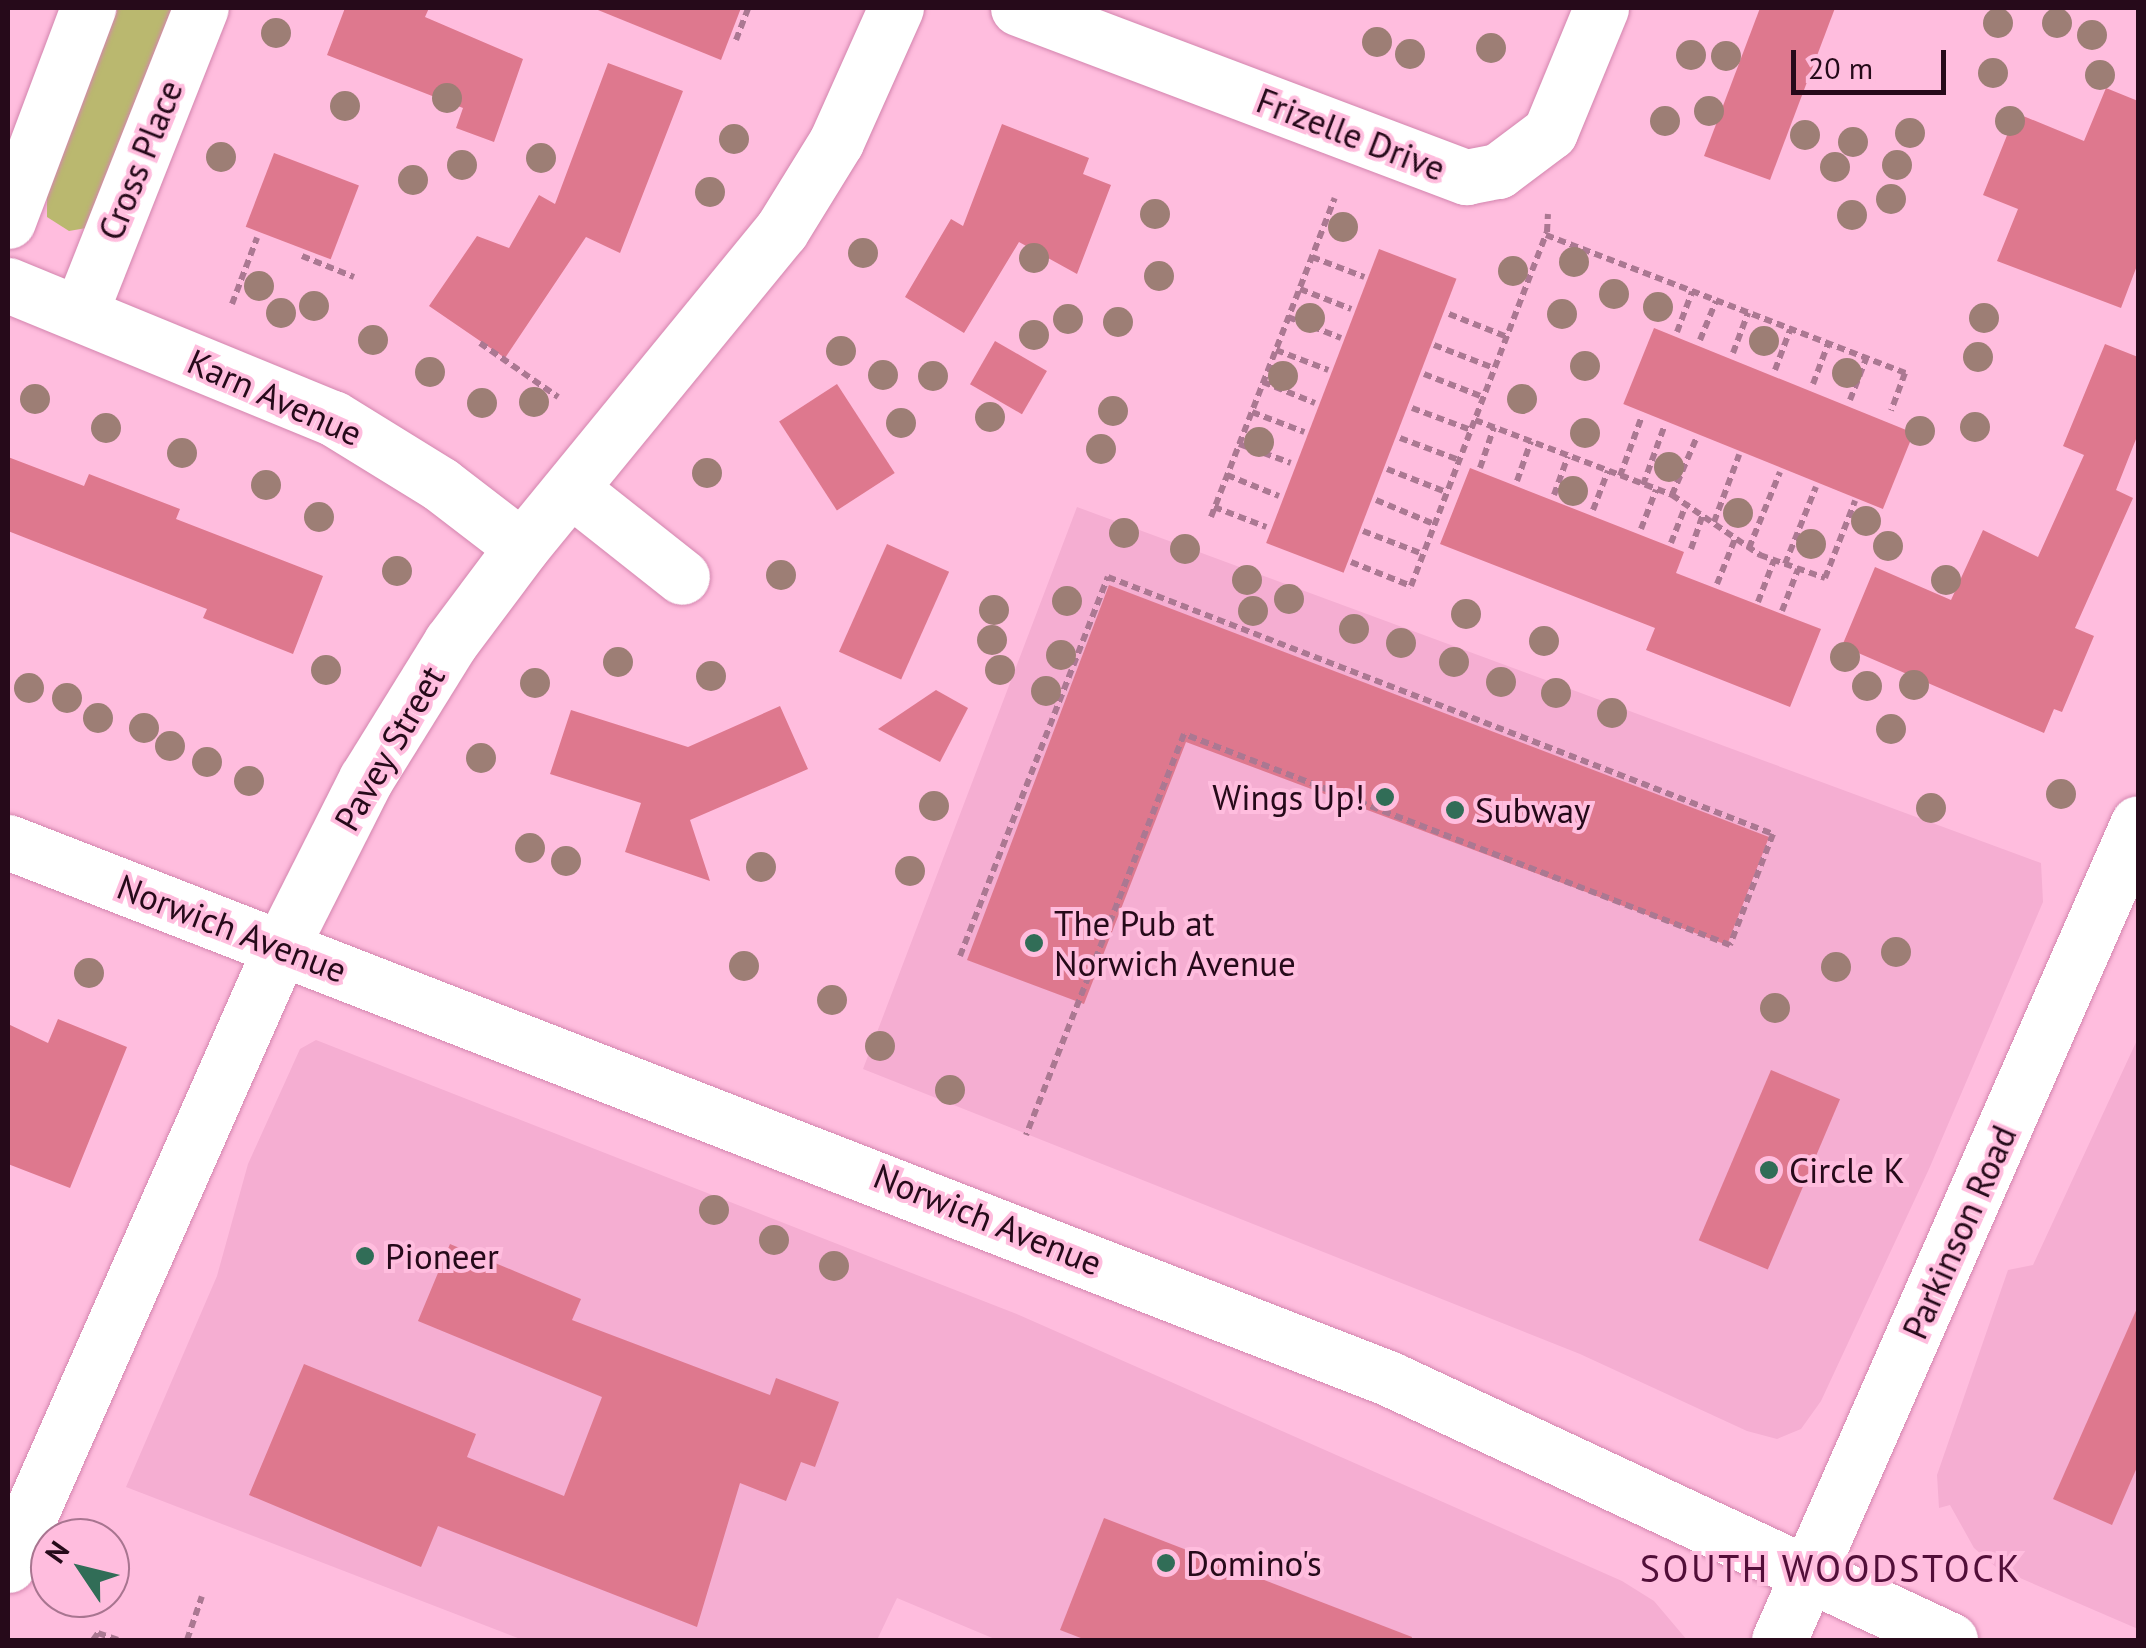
<!DOCTYPE html>
<html>
<head>
<meta charset="utf-8">
<style>
  body { margin:0 }
  #map { position:relative; width:2146px; height:1648px; overflow:hidden; background:#ffbdde; font-family:"PT Sans",sans-serif }
  div>[style] { position:absolute }
  .built>* { inset:0; background:#f5aed2 }
  .green>* { inset:0; background:#bab86f }
  .building>* { inset:0; background:#de788e; transform-origin:0 0 }
  .path>* { height:6px; margin-top:-3px; transform-origin:0; background:repeating-linear-gradient(90deg,#ab7892 0 8px,transparent 0 13px) }
  .roads { filter:drop-shadow(0 0 2px #d385ae) drop-shadow(0 0 2px #d385ae) }
  .minor>* { height:55px; margin:-27.5px; padding:0 27.5px; transform-origin:27.5px; border-radius:27.5px; background:#fff }
  .major>* { height:55px; margin:-27.5px; padding:0 27.5px; transform-origin:27.5px; border-radius:27.5px; background:#fff }
  .trees>* { width:30px; height:30px; margin:-15px; border-radius:50%; background:#9d7e75 }
  .dots>* { width:28px; height:28px; translate:-50% -50%; box-sizing:border-box; border:5px solid #ffbdde; border-radius:50% }
  span { translate:-50% -50%; white-space:nowrap; text-align:center; line-height:1.15; -webkit-text-stroke:8px #ffbdde; paint-order:stroke }
  .street-label { font-size:35px; color:#260a1a }
  .poi-label { font-size:35px; color:#260a1a }
  .right { translate:-100% -50%; text-align:right }
  .left { translate:0 -50%; text-align:left }
  .neighbourhood-label { font-size:38px; color:#520f39; letter-spacing:2.5px }
  .frame { position:absolute; inset:0; border:10px solid #260a1a; pointer-events:none }
  .north { position:absolute; left:30px; top:1518px; width:100px; height:100px; box-sizing:border-box; background:#ffbdde; border:2px solid #a87590; border-radius:50%; rotate:305deg; font-size:28px; font-weight:700; line-height:40px; text-align:center; color:#260a1a }
  .north::after { content:''; display:block; margin:auto; width:35px; height:45px; background:#316d57; clip-path:polygon(50% 0,100% 100%,50% 72%,0 100%) }
  .scale { position:absolute; left:1791px; top:50px; width:155px; height:45px; box-sizing:border-box; border:5px solid #260a1a; border-top:0; padding-left:12px; font-size:30px; line-height:35px; white-space:nowrap; color:#260a1a; -webkit-text-stroke:8px #ffbdde; paint-order:stroke }
</style>
</head>
<body>
<div id="map">
  <div class="built">
    <i style="clip-path:polygon(1077px 507px,2041px 863px,2043px 902px,1929px 1169px,1821px 1401px,1801px 1429px,1777px 1439px,1747px 1431px,1580px 1354px,863px 1069px)"></i>
    <i style="clip-path:polygon(2138px 1038px,2138px 1629px,1997px 1568px,1974px 1548px,1950px 1505px,1939px 1508px,1937px 1475px,2008px 1270px,2033px 1265px)"></i>
    <i style="clip-path:polygon(316px 1040px,1019px 1315px,1622px 1581px,1654px 1601px,1687px 1640px,997px 1640px,897px 1598px,877px 1640px,523px 1640px,126px 1487px,217px 1276px,248px 1164px,300px 1049px)"></i>
  </div>
  <div class="green">
    <i style="clip-path:polygon(118px 8px,180px 8px,92px 227px,69px 231px,47px 217px,47px 190px)"></i>
  </div>
  <div class="building">
    <i style="clip-path:polygon(345px 8px,429px 8px,425px 17px,523px 59px,494px 142px,456px 128px,463px 108px,327px 55px)"></i>
    <i style="clip-path:polygon(593px 8px,741px 8px,721px 60px)"></i>
    <i style="clip-path:polygon(1760px 8px,1835px 8px,1770px 180px,1704px 156px)"></i>
    <i style="clip-path:polygon(608px 63px,683px 91px,620px 253px,586px 237px,505px 358px,429px 306px,477px 236px,509px 248px,539px 195px,555px 204px)"></i>
    <i style="clip-path:polygon(2106px 88px,2138px 101px,2138px 263px,2121px 308px,1997px 261px,2018px 209px,1983px 195px,2016px 113px,2084px 141px)"></i>
    <i style="clip-path:polygon(1002px 124px,1089px 158px,1083px 174px,1111px 185px,1077px 274px,1019px 242px,964px 333px,905px 297px,951px 219px,963px 226px)"></i>
    <i style="left:274px;top:153px;width:91px;height:79px;rotate:21deg"></i>
    <i style="left:1379px;top:249px;width:83px;height:315px;rotate:21deg"></i>
    <i style="left:1654px;top:328px;width:280px;height:82px;rotate:22deg"></i>
    <i style="left:995px;top:341px;width:60px;height:50px;rotate:30deg"></i>
    <i style="clip-path:polygon(2105px 344px,2138px 357px,2138px 434px,2116px 490px,2133px 498px,2075px 628px,2094px 636px,2062px 712px,2054px 709px,2044px 733px,1842px 646px,1875px 567px,1951px 600px,1983px 530px,2038px 557px,2084px 455px,2063px 446px)"></i>
    <i style="left:837px;top:384px;width:106px;height:69px;rotate:57deg"></i>
    <i style="clip-path:polygon(8px 457px,84px 486px,89px 474px,180px 509px,176px 519px,323px 576px,293px 654px,203px 618px,207px 609px,8px 531px)"></i>
    <i style="clip-path:polygon(1470px 468px,1684px 552px,1676px 573px,1821px 629px,1790px 707px,1646px 650px,1655px 628px,1440px 544px)"></i>
    <i style="left:887px;top:544px;width:68px;height:118px;rotate:24deg"></i>
    <i style="clip-path:polygon(1109px 585px,1769px 837px,1727px 945px,1186px 742px,1084px 1004px,967px 960px)"></i>
    <i style="clip-path:polygon(936px 690px,968px 708px,940px 762px,878px 729px)"></i>
    <i style="clip-path:polygon(780px 706px,808px 769px,690px 820px,710px 881px,625px 852px,641px 803px,550px 774px,571px 710px,688px 747px)"></i>
    <i style="clip-path:polygon(58px 1019px,127px 1047px,70px 1188px,8px 1164px,8px 1024px,48px 1043px)"></i>
    <i style="left:1771px;top:1070px;width:75px;height:185px;rotate:23deg"></i>
    <i style="clip-path:polygon(450px 1244px,581px 1299px,572px 1320px,770px 1395px,776px 1378px,839px 1402px,815px 1467px,801px 1462px,786px 1501px,740px 1483px,697px 1627px,438px 1526px,421px 1567px,249px 1495px,304px 1364px,476px 1434px,467px 1457px,564px 1496px,602px 1397px,418px 1321px)"></i>
    <i style="clip-path:polygon(2138px 1306px,2138px 1465px,2112px 1525px,2053px 1499px)"></i>
    <i style="clip-path:polygon(1104px 1518px,1412px 1637px,1411px 1640px,1086px 1640px,1060px 1630px)"></i>
  </div>
  <div class="path">
    <i style="left:736px;top:40px;width:34px;rotate:-69deg"></i>
    <i style="left:1546px;top:235px;width:385px;rotate:21deg"></i>
    <i style="left:1905px;top:373px;width:40px;rotate:110.2deg"></i>
    <i style="left:302px;top:256px;width:56px;rotate:22deg"></i>
    <i style="left:1312px;top:257px;width:56px;rotate:21deg"></i>
    <i style="left:1300px;top:289px;width:55px;rotate:21.4deg"></i>
    <i style="left:232px;top:304px;width:71px;rotate:-69.3deg"></i>
    <i style="left:1449px;top:314px;width:62px;rotate:21.6deg"></i>
    <i style="left:1288px;top:317px;width:57px;rotate:21.6deg"></i>
    <i style="left:1677px;top:332px;width:43px;rotate:-69.4deg"></i>
    <i style="left:1700px;top:340px;width:42px;rotate:-67.7deg"></i>
    <i style="left:480px;top:343px;width:95px;rotate:34.7deg"></i>
    <i style="left:1434px;top:345px;width:64px;rotate:21deg"></i>
    <i style="left:1276px;top:350px;width:56px;rotate:21deg"></i>
    <i style="left:1733px;top:353px;width:43px;rotate:-69.4deg"></i>
    <i style="left:1775px;top:370px;width:43px;rotate:-69.4deg"></i>
    <i style="left:1424px;top:374px;width:63px;rotate:21.3deg"></i>
    <i style="left:1263px;top:382px;width:56px;rotate:22deg"></i>
    <i style="left:1813px;top:384px;width:43px;rotate:-69.4deg"></i>
    <i style="left:1850px;top:400px;width:44px;rotate:-68.7deg"></i>
    <i style="left:1412px;top:408px;width:63px;rotate:20.4deg"></i>
    <i style="left:1252px;top:412px;width:56px;rotate:21deg"></i>
    <i style="left:1475px;top:420px;width:211px;rotate:20.8deg"></i>
    <i style="left:1672px;top:495px;width:107px;rotate:34.3deg"></i>
    <i style="left:1760px;top:555px;width:69px;rotate:19.5deg"></i>
    <i style="left:1825px;top:578px;width:83px;rotate:-68.7deg"></i>
    <i style="left:1400px;top:438px;width:63px;rotate:20.4deg"></i>
    <i style="left:1239px;top:444px;width:55px;rotate:20.1deg"></i>
    <i style="left:1480px;top:468px;width:43px;rotate:-71.1deg"></i>
    <i style="left:1387px;top:469px;width:63px;rotate:21.3deg"></i>
    <i style="left:1227px;top:475px;width:56px;rotate:22deg"></i>
    <i style="left:1620px;top:476px;width:64px;rotate:-69.9deg"></i>
    <i style="left:1517px;top:481px;width:42px;rotate:-70.7deg"></i>
    <i style="left:1643px;top:485px;width:62px;rotate:-70.1deg"></i>
    <i style="left:1554px;top:495px;width:41px;rotate:-70.3deg"></i>
    <i style="left:1672px;top:495px;width:61px;rotate:-66.8deg"></i>
    <i style="left:1376px;top:500px;width:63px;rotate:22.5deg"></i>
    <i style="left:1214px;top:507px;width:56px;rotate:21deg"></i>
    <i style="left:1593px;top:510px;width:42px;rotate:-69deg"></i>
    <i style="left:1211px;top:517px;width:342px;rotate:-68.8deg"></i>
    <i style="left:1714px;top:522px;width:72px;rotate:-69.5deg"></i>
    <i style="left:1641px;top:529px;width:42px;rotate:-69deg"></i>
    <i style="left:1363px;top:531px;width:64px;rotate:21deg"></i>
    <i style="left:1671px;top:543px;width:44px;rotate:-68.7deg"></i>
    <i style="left:1749px;top:548px;width:82px;rotate:-67.8deg"></i>
    <i style="left:1691px;top:549px;width:36px;rotate:-71deg"></i>
    <i style="left:1351px;top:562px;width:65px;rotate:21.8deg"></i>
    <i style="left:1411px;top:586px;width:379px;rotate:-69deg"></i>
    <i style="left:1547px;top:232px;width:18px;rotate:-87deg"></i>
    <i style="left:1785px;top:564px;width:83px;rotate:-68.1deg"></i>
    <i style="left:1717px;top:584px;width:48px;rotate:-68.2deg"></i>
    <i style="left:1758px;top:602px;width:45px;rotate:-69.1deg"></i>
    <i style="left:1782px;top:611px;width:45px;rotate:-69.1deg"></i>
    <i style="left:960px;top:956px;width:407px;rotate:-68.7deg"></i>
    <i style="left:1108px;top:577px;width:713px;rotate:21.13deg"></i>
    <i style="left:1773px;top:834px;width:119px;rotate:111.2deg"></i>
    <i style="left:1730px;top:945px;width:585px;rotate:-158.87deg"></i>
    <i style="left:1184px;top:734px;width:431px;rotate:111.5deg"></i>
    <i style="left:93px;top:1640px;width:9px;rotate:-54deg"></i>
    <i style="left:98px;top:1633px;width:21px;rotate:19deg"></i>
    <i style="left:187px;top:1640px;width:46px;rotate:-71.2deg"></i>
  </div>
  <div class="roads">
    <div class="minor">
      <i style="left:1018px;top:8px;width:479px;rotate:20.7deg"></i>
      <i style="left:1466px;top:177px;width:33px;rotate:-11deg"></i>
      <i style="left:1498px;top:171px;width:65px;rotate:-36.9deg"></i>
      <i style="left:1550px;top:132px;width:134px;rotate:-67.6deg"></i>
      <i style="left:8px;top:221px;width:228px;rotate:-69.4deg"></i>
      <i style="left:8px;top:285px;width:351px;rotate:22.3deg"></i>
      <i style="left:333px;top:418px;width:126px;rotate:31.7deg"></i>
      <i style="left:440px;top:484px;width:103px;rotate:37.5deg"></i>
      <i style="left:80px;top:313px;width:328px;rotate:-68.4deg"></i>
      <i style="left:572px;top:490px;width:140px;rotate:38.3deg"></i>
      <i style="left:8px;top:1565px;width:676px;rotate:-66.17deg"></i>
      <i style="left:281px;top:947px;width:188px;rotate:-63.2deg"></i>
      <i style="left:366px;top:779px;width:161px;rotate:-58.2deg"></i>
      <i style="left:451px;top:642px;width:119px;rotate:-53.2deg"></i>
      <i style="left:522px;top:547px;width:409px;rotate:-50.7deg"></i>
      <i style="left:781px;top:231px;width:105px;rotate:-58.3deg"></i>
      <i style="left:836px;top:142px;width:147px;rotate:-65.9deg"></i>
    </div>
    <div class="major">
      <i style="left:8px;top:842px;width:1483px;rotate:21.23deg"></i>
      <i style="left:1390px;top:1379px;width:618px;rotate:24.99deg"></i>
      <i style="left:1779px;top:1640px;width:892px;rotate:-66.28deg"></i>
    </div>
  </div>
  <div class="trees">
    <i style="left:1998px;top:23px"></i>
    <i style="left:2057px;top:23px"></i>
    <i style="left:276px;top:33px"></i>
    <i style="left:2092px;top:35px"></i>
    <i style="left:1377px;top:42px"></i>
    <i style="left:1491px;top:48px"></i>
    <i style="left:1410px;top:54px"></i>
    <i style="left:1691px;top:55px"></i>
    <i style="left:1726px;top:56px"></i>
    <i style="left:1993px;top:73px"></i>
    <i style="left:2100px;top:75px"></i>
    <i style="left:447px;top:98px"></i>
    <i style="left:345px;top:106px"></i>
    <i style="left:1709px;top:111px"></i>
    <i style="left:1665px;top:121px"></i>
    <i style="left:2010px;top:121px"></i>
    <i style="left:1910px;top:133px"></i>
    <i style="left:1805px;top:135px"></i>
    <i style="left:734px;top:139px"></i>
    <i style="left:1853px;top:142px"></i>
    <i style="left:221px;top:157px"></i>
    <i style="left:541px;top:158px"></i>
    <i style="left:462px;top:165px"></i>
    <i style="left:1897px;top:165px"></i>
    <i style="left:1835px;top:167px"></i>
    <i style="left:413px;top:180px"></i>
    <i style="left:710px;top:192px"></i>
    <i style="left:1891px;top:199px"></i>
    <i style="left:1155px;top:214px"></i>
    <i style="left:1852px;top:215px"></i>
    <i style="left:1343px;top:227px"></i>
    <i style="left:863px;top:253px"></i>
    <i style="left:1034px;top:258px"></i>
    <i style="left:1574px;top:262px"></i>
    <i style="left:1513px;top:271px"></i>
    <i style="left:1159px;top:276px"></i>
    <i style="left:259px;top:286px"></i>
    <i style="left:1614px;top:294px"></i>
    <i style="left:314px;top:306px"></i>
    <i style="left:1658px;top:307px"></i>
    <i style="left:281px;top:313px"></i>
    <i style="left:1562px;top:314px"></i>
    <i style="left:1310px;top:318px"></i>
    <i style="left:1984px;top:318px"></i>
    <i style="left:1068px;top:319px"></i>
    <i style="left:1118px;top:322px"></i>
    <i style="left:1034px;top:335px"></i>
    <i style="left:373px;top:340px"></i>
    <i style="left:1764px;top:341px"></i>
    <i style="left:841px;top:351px"></i>
    <i style="left:1978px;top:357px"></i>
    <i style="left:1585px;top:366px"></i>
    <i style="left:430px;top:372px"></i>
    <i style="left:1847px;top:373px"></i>
    <i style="left:883px;top:375px"></i>
    <i style="left:933px;top:376px"></i>
    <i style="left:1283px;top:376px"></i>
    <i style="left:35px;top:399px"></i>
    <i style="left:1522px;top:399px"></i>
    <i style="left:534px;top:402px"></i>
    <i style="left:482px;top:403px"></i>
    <i style="left:1113px;top:411px"></i>
    <i style="left:990px;top:417px"></i>
    <i style="left:901px;top:423px"></i>
    <i style="left:1975px;top:427px"></i>
    <i style="left:106px;top:428px"></i>
    <i style="left:1920px;top:431px"></i>
    <i style="left:1585px;top:433px"></i>
    <i style="left:1259px;top:442px"></i>
    <i style="left:1101px;top:449px"></i>
    <i style="left:182px;top:453px"></i>
    <i style="left:1669px;top:467px"></i>
    <i style="left:707px;top:473px"></i>
    <i style="left:266px;top:485px"></i>
    <i style="left:1573px;top:491px"></i>
    <i style="left:1738px;top:513px"></i>
    <i style="left:319px;top:517px"></i>
    <i style="left:1866px;top:521px"></i>
    <i style="left:1124px;top:533px"></i>
    <i style="left:1811px;top:544px"></i>
    <i style="left:1888px;top:546px"></i>
    <i style="left:1185px;top:549px"></i>
    <i style="left:397px;top:571px"></i>
    <i style="left:781px;top:575px"></i>
    <i style="left:1247px;top:580px"></i>
    <i style="left:1946px;top:580px"></i>
    <i style="left:1289px;top:599px"></i>
    <i style="left:1067px;top:601px"></i>
    <i style="left:994px;top:610px"></i>
    <i style="left:1253px;top:611px"></i>
    <i style="left:1466px;top:614px"></i>
    <i style="left:1354px;top:629px"></i>
    <i style="left:992px;top:640px"></i>
    <i style="left:1544px;top:641px"></i>
    <i style="left:1401px;top:643px"></i>
    <i style="left:1061px;top:655px"></i>
    <i style="left:1845px;top:657px"></i>
    <i style="left:618px;top:662px"></i>
    <i style="left:1454px;top:662px"></i>
    <i style="left:326px;top:670px"></i>
    <i style="left:1000px;top:670px"></i>
    <i style="left:711px;top:676px"></i>
    <i style="left:1501px;top:682px"></i>
    <i style="left:535px;top:683px"></i>
    <i style="left:1914px;top:685px"></i>
    <i style="left:1867px;top:686px"></i>
    <i style="left:29px;top:688px"></i>
    <i style="left:1046px;top:691px"></i>
    <i style="left:1556px;top:693px"></i>
    <i style="left:67px;top:698px"></i>
    <i style="left:1612px;top:713px"></i>
    <i style="left:98px;top:718px"></i>
    <i style="left:144px;top:728px"></i>
    <i style="left:1891px;top:729px"></i>
    <i style="left:170px;top:746px"></i>
    <i style="left:481px;top:758px"></i>
    <i style="left:207px;top:762px"></i>
    <i style="left:249px;top:781px"></i>
    <i style="left:2061px;top:794px"></i>
    <i style="left:934px;top:806px"></i>
    <i style="left:1931px;top:808px"></i>
    <i style="left:530px;top:848px"></i>
    <i style="left:566px;top:861px"></i>
    <i style="left:761px;top:867px"></i>
    <i style="left:910px;top:871px"></i>
    <i style="left:1896px;top:952px"></i>
    <i style="left:744px;top:966px"></i>
    <i style="left:1836px;top:967px"></i>
    <i style="left:89px;top:973px"></i>
    <i style="left:832px;top:1000px"></i>
    <i style="left:1775px;top:1008px"></i>
    <i style="left:880px;top:1046px"></i>
    <i style="left:950px;top:1090px"></i>
    <i style="left:714px;top:1210px"></i>
    <i style="left:774px;top:1240px"></i>
    <i style="left:834px;top:1266px"></i>
  </div>
  <div class="dots">
    <i style="left:1385px;top:797px;background:#316d57"></i>
    <i style="left:1455px;top:810px;background:#316d57"></i>
    <i style="left:1034px;top:943px;background:#316d57"></i>
    <i style="left:1769px;top:1170px;background:#316d57"></i>
    <i style="left:365px;top:1256px;background:#316d57"></i>
    <i style="left:1166px;top:1563px;background:#316d57"></i>
  </div>
  <div class="street-label">
    <span style="left:1351px;top:134px;rotate:21deg">Frizelle Drive</span>
    <span style="left:140px;top:160px;rotate:-68deg">Cross Place</span>
    <span style="left:275px;top:397px;rotate:24deg">Karn Avenue</span>
    <span style="left:389px;top:748px;rotate:-60deg">Pavey Street</span>
    <span style="left:232px;top:928px;rotate:21deg">Norwich Avenue</span>
    <span style="left:988px;top:1219px;rotate:22deg">Norwich Avenue</span>
    <span style="left:1959px;top:1232px;rotate:-66deg">Parkinson Road</span>
  </div>
  <div class="poi-label">
    <span class="right" style="left:1365px;top:797px">Wings Up!</span>
    <span class="left" style="left:1475px;top:810px">Subway</span>
    <span class="left" style="left:1054px;top:943px">The Pub at<br>Norwich Avenue</span>
    <span class="left" style="left:1789px;top:1170px">Circle K</span>
    <span class="left" style="left:385px;top:1256px">Pioneer</span>
    <span class="left" style="left:1186px;top:1563px">Domino's</span>
  </div>
  <div class="neighbourhood-label">
    <span style="left:1831px;top:1568px">SOUTH WOODSTOCK</span>
  </div>
  <div class="frame"></div>
  <div class="north">N</div>
  <div class="scale">20 m</div>
</div>
</body>
</html>
